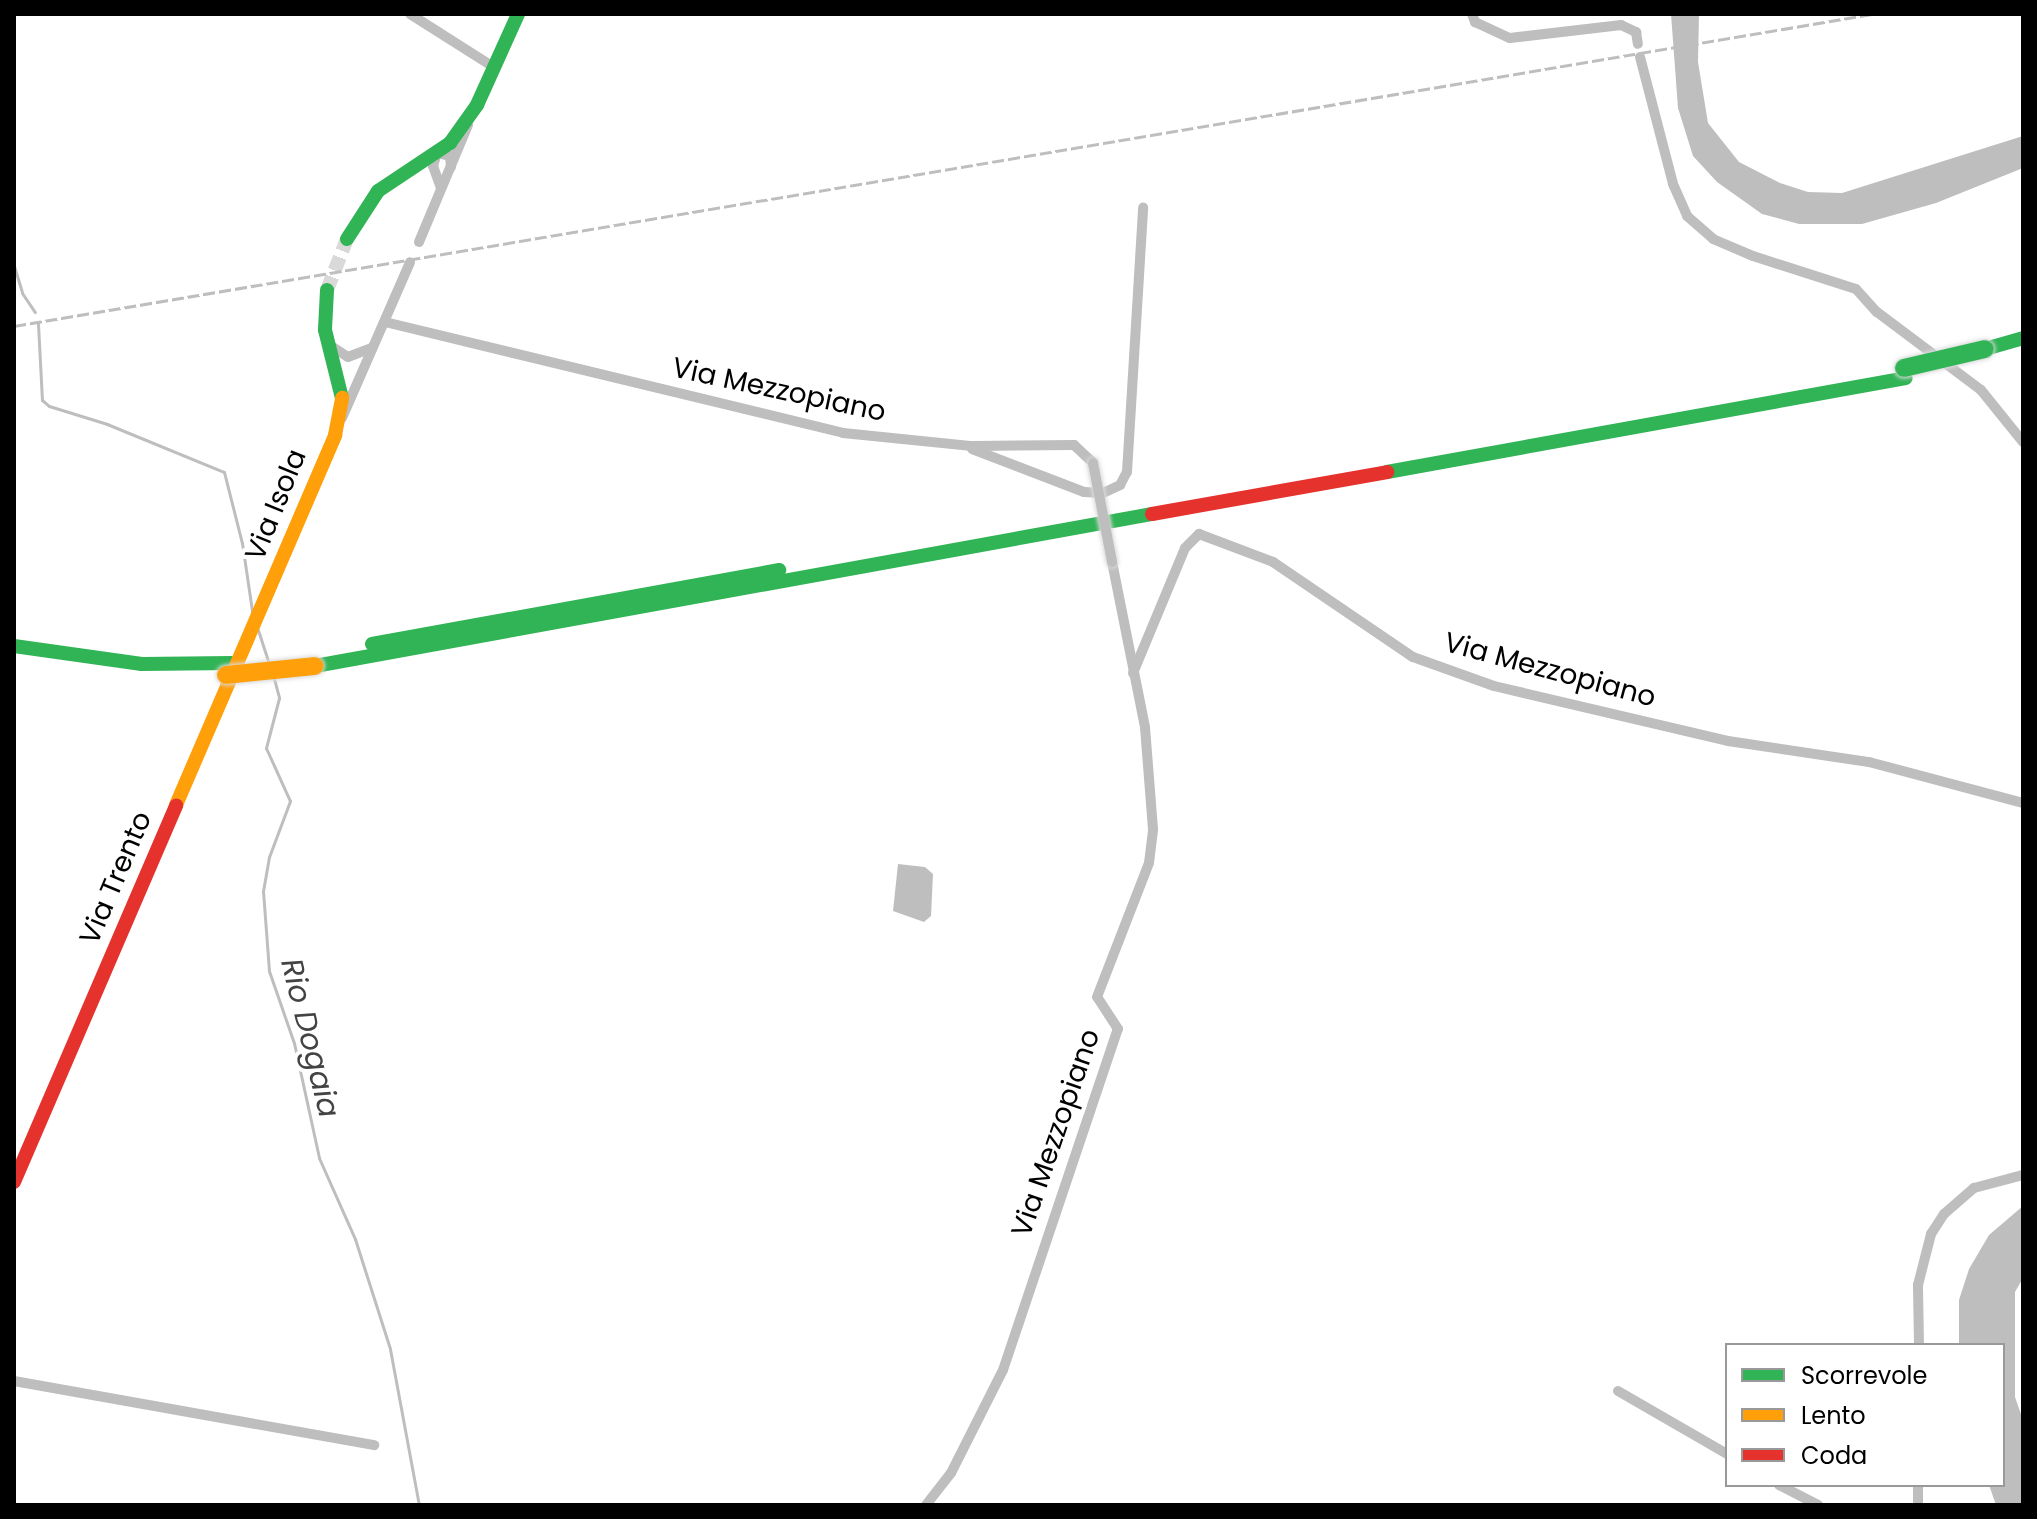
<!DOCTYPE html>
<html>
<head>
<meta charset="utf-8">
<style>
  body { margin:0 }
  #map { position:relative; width:2037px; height:1519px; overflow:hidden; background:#fff; font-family:Poppins,sans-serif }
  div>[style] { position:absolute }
  .water>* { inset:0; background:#bebebe }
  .stream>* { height:3px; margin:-1.5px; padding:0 1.5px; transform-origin:1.5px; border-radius:1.5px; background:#bebebe }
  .secondary-tunnel>* { height:14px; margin-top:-7px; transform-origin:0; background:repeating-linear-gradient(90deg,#d9d9d9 0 14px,transparent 0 21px) }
  .street>* { height:10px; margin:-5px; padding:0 5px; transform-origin:5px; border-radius:5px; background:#bebebe }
  .fast>* { height:14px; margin:-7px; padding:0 7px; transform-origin:7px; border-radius:7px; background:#30b455 }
  .slow>* { height:14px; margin:-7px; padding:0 7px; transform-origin:7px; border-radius:7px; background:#ff9f0a }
  .jam>* { height:14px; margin:-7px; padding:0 7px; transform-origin:7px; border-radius:7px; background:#e5322d }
  .rail>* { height:3px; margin-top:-1.5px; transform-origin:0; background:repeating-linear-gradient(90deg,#bebebe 0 12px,transparent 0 16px) }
  .bridges { filter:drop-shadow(0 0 2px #dbdbdb) drop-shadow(0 0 2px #dbdbdb) }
  .street-bridge>* { height:10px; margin:-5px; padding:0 5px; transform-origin:5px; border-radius:5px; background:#bebebe }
  .fast-bridge>* { height:18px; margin:-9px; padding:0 9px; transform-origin:9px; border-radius:9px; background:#30b455 }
  .slow-bridge>* { height:18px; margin:-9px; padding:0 9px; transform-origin:9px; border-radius:9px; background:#ff9f0a }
  span { translate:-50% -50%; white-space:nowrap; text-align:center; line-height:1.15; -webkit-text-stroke:8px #fff; paint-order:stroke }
  .street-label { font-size:28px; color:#000 }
  .water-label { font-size:30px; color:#434343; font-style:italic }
  .frame { position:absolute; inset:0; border:16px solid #000; pointer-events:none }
  .legend { position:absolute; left:1725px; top:1343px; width:280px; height:144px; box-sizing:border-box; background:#fff; border:2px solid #999; margin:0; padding:10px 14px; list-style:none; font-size:24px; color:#000 }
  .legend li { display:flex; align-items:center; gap:16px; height:40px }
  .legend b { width:40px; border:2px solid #999 }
</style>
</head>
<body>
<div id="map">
  <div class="water">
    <i style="clip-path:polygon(1671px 14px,1699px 14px,1698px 62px,1708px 123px,1739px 162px,1780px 183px,1808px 192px,1842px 193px,2023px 136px,2023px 168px,1936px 203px,1862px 224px,1799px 224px,1762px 214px,1717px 182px,1693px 156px,1678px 108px)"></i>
    <i style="clip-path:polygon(898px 864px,925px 867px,933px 874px,931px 916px,924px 922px,893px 911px)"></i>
    <i style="clip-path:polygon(2023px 1206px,2023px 1278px,2015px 1292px,2015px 1397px,2023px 1420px,2023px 1505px,1996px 1505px,1989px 1485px,2003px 1485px,2003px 1345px,1959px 1345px,1959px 1300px,1969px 1269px,1989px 1235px)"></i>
  </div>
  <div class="stream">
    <i style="left:14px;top:266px;width:28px;rotate:73deg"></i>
    <i style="left:22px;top:293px;width:23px;rotate:56deg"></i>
    <i style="left:38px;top:324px;width:76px;rotate:87deg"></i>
    <i style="left:42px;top:400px;width:9px;rotate:41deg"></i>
    <i style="left:49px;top:406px;width:61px;rotate:17.2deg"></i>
    <i style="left:107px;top:424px;width:126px;rotate:22.3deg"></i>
    <i style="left:224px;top:472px;width:73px;rotate:75.8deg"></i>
    <i style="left:242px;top:543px;width:69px;rotate:81.6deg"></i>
    <i style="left:258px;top:630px;width:36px;rotate:72deg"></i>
    <i style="left:273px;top:675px;width:24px;rotate:75deg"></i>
    <i style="left:279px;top:698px;width:52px;rotate:104.6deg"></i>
    <i style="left:266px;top:748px;width:58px;rotate:65.6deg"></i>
    <i style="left:290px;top:801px;width:60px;rotate:110.6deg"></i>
    <i style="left:269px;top:857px;width:35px;rotate:100deg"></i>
    <i style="left:263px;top:891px;width:80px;rotate:85.7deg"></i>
    <i style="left:269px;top:971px;width:76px;rotate:70.9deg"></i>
    <i style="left:294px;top:1043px;width:118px;rotate:77.7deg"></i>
    <i style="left:319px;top:1158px;width:89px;rotate:66deg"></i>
    <i style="left:355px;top:1239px;width:115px;rotate:72.3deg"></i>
    <i style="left:390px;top:1349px;width:159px;rotate:79.5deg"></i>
  </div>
  <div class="secondary-tunnel">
    <i style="left:327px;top:290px;width:55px;rotate:-68.6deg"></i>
  </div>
  <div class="street">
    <i style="left:410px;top:14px;width:101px;rotate:32.4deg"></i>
    <i style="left:1472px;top:14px;width:9px;rotate:69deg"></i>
    <i style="left:1475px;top:22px;width:38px;rotate:25deg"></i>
    <i style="left:1510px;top:38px;width:112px;rotate:-6.7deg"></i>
    <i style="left:1621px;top:25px;width:17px;rotate:25deg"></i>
    <i style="left:1636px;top:32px;width:12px;rotate:81deg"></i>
    <i style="left:1640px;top:57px;width:131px;rotate:75.4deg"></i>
    <i style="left:1673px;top:184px;width:35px;rotate:66deg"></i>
    <i style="left:1687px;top:216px;width:35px;rotate:41deg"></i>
    <i style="left:1713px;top:239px;width:43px;rotate:23deg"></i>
    <i style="left:1753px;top:256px;width:108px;rotate:17.8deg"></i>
    <i style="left:1856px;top:289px;width:31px;rotate:48deg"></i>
    <i style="left:1877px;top:312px;width:130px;rotate:36.9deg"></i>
    <i style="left:1981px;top:390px;width:67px;rotate:51.1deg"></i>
    <i style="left:441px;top:188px;width:23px;rotate:-110deg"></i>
    <i style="left:433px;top:166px;width:14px;rotate:-73deg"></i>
    <i style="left:437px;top:153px;width:13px;rotate:13deg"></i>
    <i style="left:450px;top:156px;width:11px;rotate:85deg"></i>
    <i style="left:419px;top:242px;width:127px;rotate:-67.3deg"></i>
    <i style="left:385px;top:322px;width:471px;rotate:13.6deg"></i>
    <i style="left:843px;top:433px;width:130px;rotate:5.8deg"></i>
    <i style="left:972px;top:446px;width:102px;rotate:-0.6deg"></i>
    <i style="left:1074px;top:445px;width:26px;rotate:43deg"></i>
    <i style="left:331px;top:346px;width:20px;rotate:33deg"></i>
    <i style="left:348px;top:357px;width:26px;rotate:-21deg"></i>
    <i style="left:342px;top:418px;width:170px;rotate:-66.4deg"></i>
    <i style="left:972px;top:449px;width:120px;rotate:21deg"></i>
    <i style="left:1084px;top:492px;width:19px;rotate:3deg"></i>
    <i style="left:1103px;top:493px;width:19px;rotate:-25deg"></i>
    <i style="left:1120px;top:485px;width:15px;rotate:-62deg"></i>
    <i style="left:1127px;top:472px;width:265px;rotate:-86.5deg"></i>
    <i style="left:1133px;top:673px;width:135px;rotate:-67.4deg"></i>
    <i style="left:1185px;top:548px;width:20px;rotate:-45deg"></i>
    <i style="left:1199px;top:534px;width:79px;rotate:20.7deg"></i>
    <i style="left:1273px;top:562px;width:169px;rotate:34.2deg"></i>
    <i style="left:1413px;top:657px;width:86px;rotate:19.7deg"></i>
    <i style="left:1494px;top:686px;width:240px;rotate:13.2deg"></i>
    <i style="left:1728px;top:741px;width:143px;rotate:8.5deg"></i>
    <i style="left:1869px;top:762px;width:159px;rotate:14.9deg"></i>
    <i style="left:1919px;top:1345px;width:60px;rotate:-91deg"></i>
    <i style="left:1918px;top:1285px;width:53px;rotate:-75.7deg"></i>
    <i style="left:1931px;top:1234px;width:24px;rotate:-57deg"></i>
    <i style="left:1944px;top:1214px;width:40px;rotate:-41deg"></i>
    <i style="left:1974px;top:1188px;width:51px;rotate:-14.9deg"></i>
    <i style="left:14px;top:1381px;width:366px;rotate:10.1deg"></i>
    <i style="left:1618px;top:1391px;width:126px;rotate:30deg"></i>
    <i style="left:1779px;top:1485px;width:44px;rotate:27.1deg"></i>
    <i style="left:1918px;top:1485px;width:20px;rotate:90deg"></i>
    <i style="left:926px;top:1505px;width:41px;rotate:-52deg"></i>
    <i style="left:951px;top:1473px;width:115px;rotate:-63.2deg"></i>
    <i style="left:1003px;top:1370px;width:360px;rotate:-71.4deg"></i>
    <i style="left:1118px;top:1029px;width:38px;rotate:-123deg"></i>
    <i style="left:1097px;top:997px;width:144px;rotate:-68.8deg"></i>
    <i style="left:1149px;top:863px;width:34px;rotate:-83deg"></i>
    <i style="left:1153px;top:829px;width:102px;rotate:-94.5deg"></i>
    <i style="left:1145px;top:727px;width:168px;rotate:-101.3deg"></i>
  </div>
  <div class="fast">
    <i style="left:347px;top:239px;width:57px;rotate:-57.1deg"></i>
    <i style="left:378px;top:191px;width:87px;rotate:-33.7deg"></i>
    <i style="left:450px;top:143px;width:47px;rotate:-54.6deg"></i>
    <i style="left:477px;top:105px;width:100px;rotate:-65.7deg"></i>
    <i style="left:327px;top:290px;width:40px;rotate:92.9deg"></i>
    <i style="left:325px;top:330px;width:70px;rotate:76deg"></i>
    <i style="left:1985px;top:349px;width:40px;rotate:-16deg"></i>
    <i style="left:1387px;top:472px;width:527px;rotate:-10.27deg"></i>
    <i style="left:372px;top:644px;width:414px;rotate:-10.3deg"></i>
    <i style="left:14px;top:646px;width:129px;rotate:8deg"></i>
    <i style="left:142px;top:664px;width:90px;rotate:-0.6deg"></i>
    <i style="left:315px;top:666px;width:851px;rotate:-10.29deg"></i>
  </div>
  <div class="slow">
    <i style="left:176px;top:805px;width:403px;rotate:-66.7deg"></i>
    <i style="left:335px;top:435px;width:38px;rotate:-79deg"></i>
  </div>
  <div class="jam">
    <i style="left:1152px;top:514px;width:239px;rotate:-10.1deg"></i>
    <i style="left:14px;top:1182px;width:410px;rotate:-66.7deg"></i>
  </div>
  <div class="rail">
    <i style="left:14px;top:326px;width:1884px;rotate:-9.53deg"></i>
  </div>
  <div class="bridges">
    <div class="street-bridge">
      <i style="left:1093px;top:463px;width:101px;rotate:79.1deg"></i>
    </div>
    <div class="fast-bridge">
      <i style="left:1904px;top:368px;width:83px;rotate:-13.2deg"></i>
    </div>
    <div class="slow-bridge">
      <i style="left:226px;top:675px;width:89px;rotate:-5.8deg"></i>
    </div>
  </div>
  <div class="street-label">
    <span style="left:779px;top:390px;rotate:12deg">Via Mezzopiano</span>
    <span style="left:276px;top:505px;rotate:-68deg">Via Isola</span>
    <span style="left:1550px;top:670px;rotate:15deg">Via Mezzopiano</span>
    <span style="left:116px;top:878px;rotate:-67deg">Via Trento</span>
    <span style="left:1056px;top:1133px;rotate:-71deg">Via Mezzopiano</span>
  </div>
  <div class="water-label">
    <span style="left:310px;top:1038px;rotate:76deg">Rio Dogaia</span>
  </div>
  <div class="frame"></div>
  <ul class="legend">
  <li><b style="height:10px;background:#30b455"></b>Scorrevole</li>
  <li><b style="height:10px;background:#ff9f0a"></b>Lento</li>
  <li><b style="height:10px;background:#e5322d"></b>Coda</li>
  </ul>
</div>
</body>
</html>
